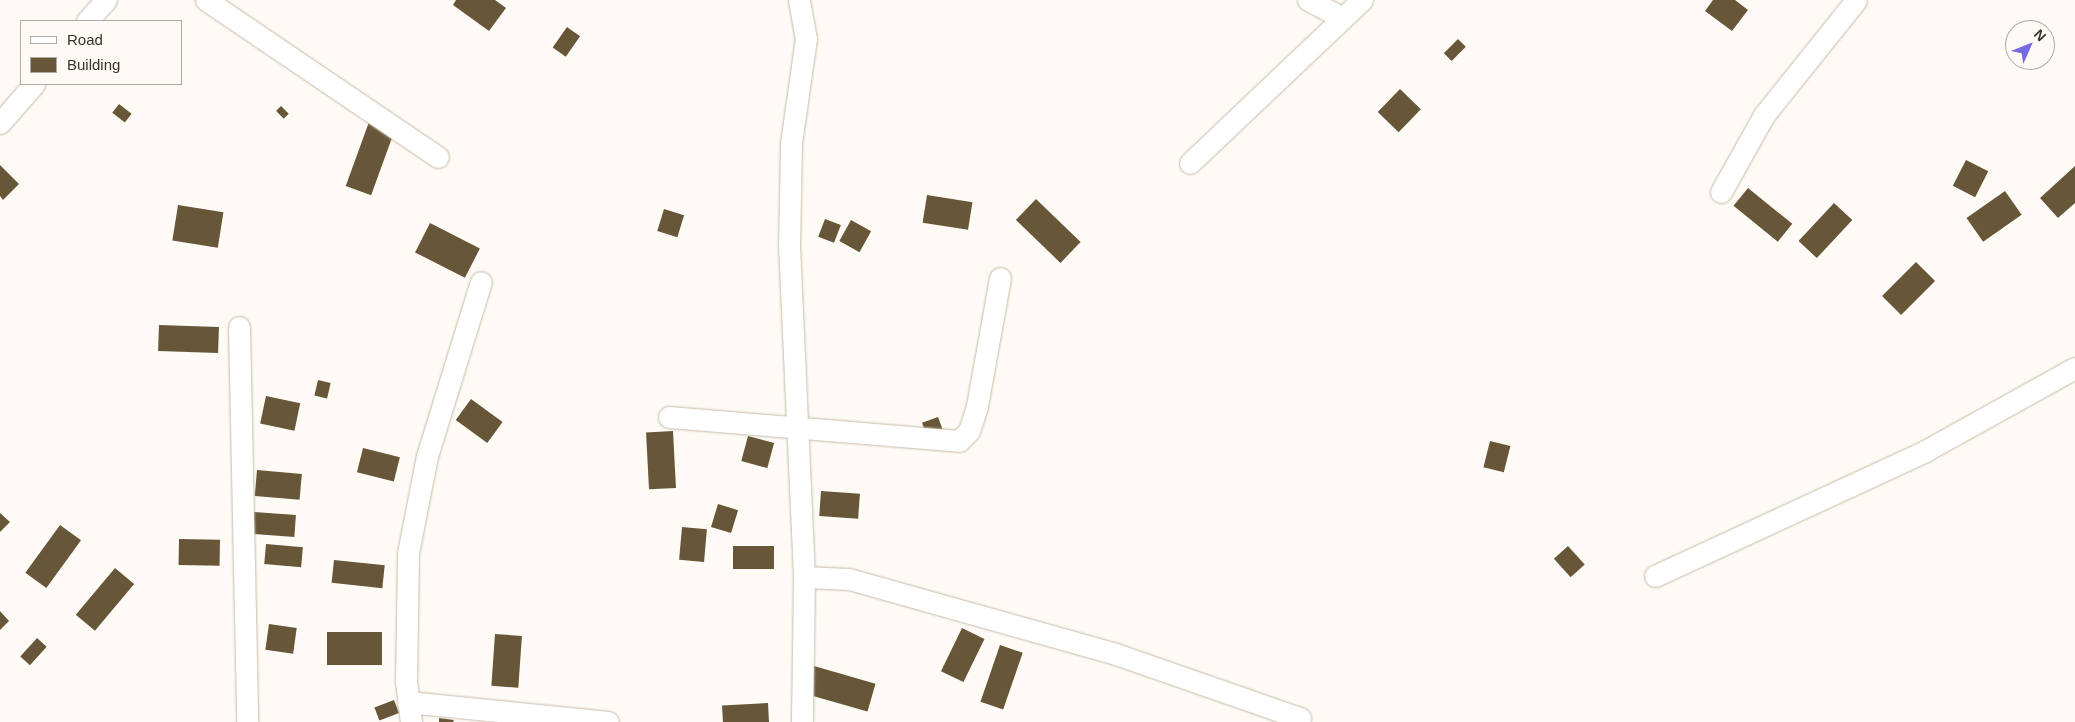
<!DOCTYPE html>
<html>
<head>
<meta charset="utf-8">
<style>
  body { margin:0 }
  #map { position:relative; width:2075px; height:722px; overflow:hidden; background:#fefbf7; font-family:Helvetica,sans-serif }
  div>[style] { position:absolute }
  .building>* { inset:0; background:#675738; transform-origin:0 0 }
  .roads { filter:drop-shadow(0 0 1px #c6bba5) drop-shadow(0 0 1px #c6bba5) }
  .minor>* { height:21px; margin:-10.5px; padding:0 10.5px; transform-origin:10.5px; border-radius:10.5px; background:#fff }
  span { translate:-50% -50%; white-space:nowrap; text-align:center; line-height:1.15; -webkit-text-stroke:5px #fefbf7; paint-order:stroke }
  .legend { position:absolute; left:20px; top:20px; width:162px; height:65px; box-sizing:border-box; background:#fefbf7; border:1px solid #aeaba5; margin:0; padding:6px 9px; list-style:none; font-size:15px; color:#37322a }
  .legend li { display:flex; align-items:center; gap:10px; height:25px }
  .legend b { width:25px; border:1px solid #aeaba5 }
  .north { position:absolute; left:2005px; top:20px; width:50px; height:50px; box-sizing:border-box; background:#fefbf7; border:1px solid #aeaba5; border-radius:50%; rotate:46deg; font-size:14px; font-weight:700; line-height:20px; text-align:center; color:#37322a }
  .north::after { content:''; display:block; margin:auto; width:18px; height:22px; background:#7768e3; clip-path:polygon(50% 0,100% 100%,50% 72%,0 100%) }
</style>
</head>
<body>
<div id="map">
  <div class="building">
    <i style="clip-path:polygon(456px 0,495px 0,506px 8px,489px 31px,453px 5px)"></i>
    <i style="clip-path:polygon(1713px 0,1735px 0,1748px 10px,1732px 31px,1705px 11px)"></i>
    <i style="left:567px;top:27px;width:16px;height:25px;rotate:35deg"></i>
    <i style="left:1458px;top:39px;width:11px;height:20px;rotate:45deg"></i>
    <i style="left:1400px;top:89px;width:29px;height:32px;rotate:44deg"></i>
    <i style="left:119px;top:104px;width:16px;height:11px;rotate:38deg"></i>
    <i style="left:281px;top:106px;width:11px;height:7px;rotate:45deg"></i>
    <i style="left:369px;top:122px;width:27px;height:68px;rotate:20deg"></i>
    <i style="left:1966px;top:160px;width:25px;height:29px;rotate:27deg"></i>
    <i style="clip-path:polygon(0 165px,19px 184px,3px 200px,0 196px)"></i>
    <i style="clip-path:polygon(2075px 166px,2075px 203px,2058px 218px,2040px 198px)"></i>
    <i style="left:1748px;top:188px;width:57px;height:23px;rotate:39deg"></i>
    <i style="left:2005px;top:191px;width:29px;height:47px;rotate:55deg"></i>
    <i style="left:927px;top:195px;width:46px;height:28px;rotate:9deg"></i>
    <i style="left:1036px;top:199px;width:62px;height:29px;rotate:44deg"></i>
    <i style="left:1834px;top:203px;width:25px;height:52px;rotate:43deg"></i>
    <i style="left:178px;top:205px;width:46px;height:36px;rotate:9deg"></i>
    <i style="left:664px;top:209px;width:21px;height:23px;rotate:17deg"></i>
    <i style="left:825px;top:219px;width:17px;height:19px;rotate:21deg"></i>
    <i style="left:851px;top:220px;width:23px;height:24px;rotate:29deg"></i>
    <i style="left:430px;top:223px;width:56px;height:33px;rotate:27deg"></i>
    <i style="left:1916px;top:262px;width:27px;height:48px;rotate:45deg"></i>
    <i style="left:159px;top:325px;width:60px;height:26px;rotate:2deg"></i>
    <i style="left:318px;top:380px;width:13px;height:16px;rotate:13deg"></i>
    <i style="left:266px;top:396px;width:35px;height:28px;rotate:12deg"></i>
    <i style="left:471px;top:399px;width:39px;height:26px;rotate:36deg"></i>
    <i style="left:938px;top:417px;width:15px;height:17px;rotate:70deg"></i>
    <i style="left:673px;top:431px;width:57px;height:27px;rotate:87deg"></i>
    <i style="left:748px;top:436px;width:27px;height:26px;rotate:15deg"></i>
    <i style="left:1490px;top:441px;width:21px;height:27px;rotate:14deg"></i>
    <i style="left:363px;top:448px;width:38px;height:25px;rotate:14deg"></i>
    <i style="left:257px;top:470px;width:45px;height:26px;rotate:5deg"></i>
    <i style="left:821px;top:491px;width:39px;height:25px;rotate:4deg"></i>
    <i style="left:718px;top:504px;width:21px;height:24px;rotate:17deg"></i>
    <i style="left:253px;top:512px;width:43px;height:22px;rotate:4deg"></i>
    <i style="clip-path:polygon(0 513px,10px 522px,0 532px)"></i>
    <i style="left:60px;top:525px;width:26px;height:59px;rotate:36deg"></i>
    <i style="left:682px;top:527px;width:25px;height:33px;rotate:5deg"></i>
    <i style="left:179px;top:539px;width:41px;height:26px;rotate:1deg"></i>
    <i style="left:266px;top:544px;width:37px;height:20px;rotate:5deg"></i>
    <i style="left:733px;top:546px;width:41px;height:23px"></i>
    <i style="left:1568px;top:546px;width:25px;height:19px;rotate:48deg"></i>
    <i style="left:334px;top:560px;width:51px;height:23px;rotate:6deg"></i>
    <i style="left:115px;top:568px;width:25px;height:61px;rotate:40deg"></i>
    <i style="clip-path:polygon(0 611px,9px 621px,0 630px)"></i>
    <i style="left:269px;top:624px;width:28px;height:26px;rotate:8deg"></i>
    <i style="left:962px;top:628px;width:25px;height:48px;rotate:26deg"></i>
    <i style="left:327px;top:632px;width:55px;height:33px"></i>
    <i style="left:495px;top:634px;width:27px;height:52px;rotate:4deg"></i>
    <i style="left:37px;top:638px;width:13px;height:25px;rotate:42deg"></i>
    <i style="left:1000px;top:645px;width:24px;height:60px;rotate:19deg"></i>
    <i style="left:814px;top:666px;width:64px;height:29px;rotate:16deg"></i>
    <i style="left:394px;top:700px;width:14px;height:21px;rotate:69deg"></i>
    <i style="left:768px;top:703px;width:19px;height:46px;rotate:87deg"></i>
    <i style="clip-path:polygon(439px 718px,454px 720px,453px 722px,439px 722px)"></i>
  </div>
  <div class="roads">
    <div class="minor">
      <i style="left:206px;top:0;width:280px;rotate:34.1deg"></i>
      <i style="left:799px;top:0;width:39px;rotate:80deg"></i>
      <i style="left:806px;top:38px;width:107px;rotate:98.1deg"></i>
      <i style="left:791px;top:144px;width:101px;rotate:91.1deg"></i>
      <i style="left:789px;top:245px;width:332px;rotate:87.4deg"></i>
      <i style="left:804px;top:577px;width:145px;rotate:90.8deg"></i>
      <i style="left:1308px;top:0;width:37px;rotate:27deg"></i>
      <i style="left:87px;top:21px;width:28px;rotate:-48deg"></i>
      <i style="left:0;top:123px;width:52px;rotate:-48.9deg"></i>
      <i style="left:1190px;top:163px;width:237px;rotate:-43.5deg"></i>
      <i style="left:1721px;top:192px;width:88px;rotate:-60.8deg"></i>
      <i style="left:1764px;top:115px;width:147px;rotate:-51.3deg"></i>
      <i style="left:239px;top:327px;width:395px;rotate:88.8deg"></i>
      <i style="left:669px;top:417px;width:291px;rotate:4.7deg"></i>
      <i style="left:959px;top:441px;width:14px;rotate:-45deg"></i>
      <i style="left:969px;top:431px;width:26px;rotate:-72deg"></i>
      <i style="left:977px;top:406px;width:130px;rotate:-79.8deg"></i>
      <i style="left:1655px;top:576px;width:298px;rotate:-24.8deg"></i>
      <i style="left:1925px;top:451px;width:171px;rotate:-29deg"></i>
      <i style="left:804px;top:577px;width:45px;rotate:2.5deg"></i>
      <i style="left:849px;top:579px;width:277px;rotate:15.7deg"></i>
      <i style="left:1116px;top:654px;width:195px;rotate:19.2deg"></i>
      <i style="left:408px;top:702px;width:201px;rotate:5.7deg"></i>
      <i style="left:411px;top:722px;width:39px;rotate:-97deg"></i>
      <i style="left:406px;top:683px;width:130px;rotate:-89.1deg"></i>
      <i style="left:408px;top:553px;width:99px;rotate:-78.9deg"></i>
      <i style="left:427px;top:456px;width:182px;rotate:-72.8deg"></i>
    </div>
  </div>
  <ul class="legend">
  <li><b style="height:6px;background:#fff"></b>Road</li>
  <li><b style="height:14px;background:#675738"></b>Building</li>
  </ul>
  <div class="north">N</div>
</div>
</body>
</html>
